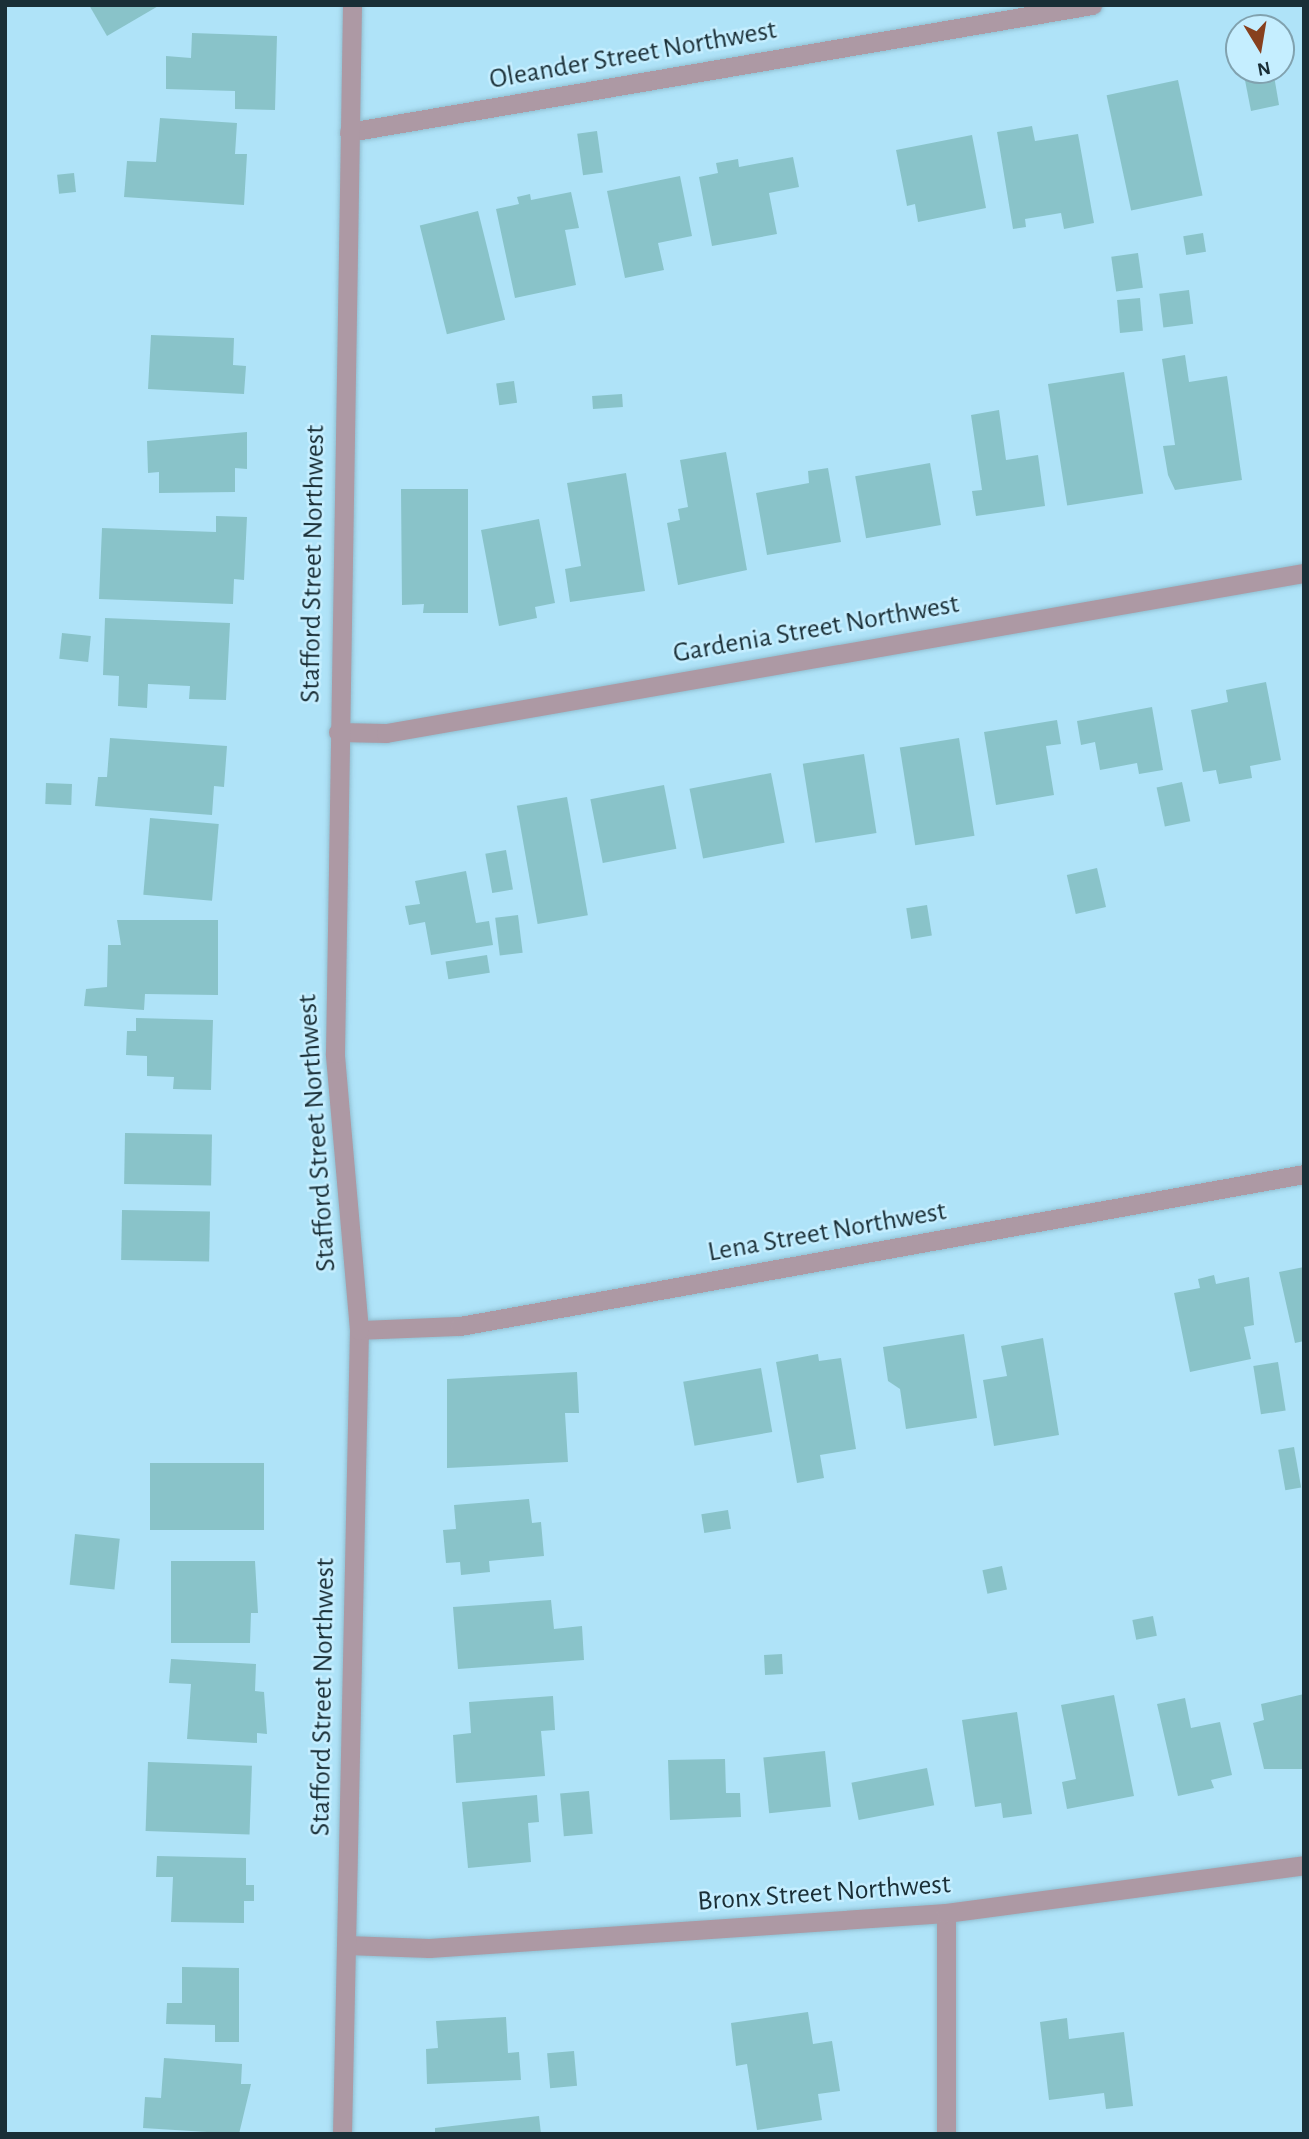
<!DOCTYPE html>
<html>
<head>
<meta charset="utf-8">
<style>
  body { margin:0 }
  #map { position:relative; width:1309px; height:2139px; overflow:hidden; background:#afe3f8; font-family:"Alegreya Sans",sans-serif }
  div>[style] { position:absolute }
  .building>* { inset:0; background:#89c3c9; transform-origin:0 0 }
  .roads { filter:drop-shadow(0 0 2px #91bfd1) drop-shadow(0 0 2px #91bfd1) }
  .minor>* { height:19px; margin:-9.5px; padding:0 9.5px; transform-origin:9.5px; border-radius:9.5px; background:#ad99a4 }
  span { translate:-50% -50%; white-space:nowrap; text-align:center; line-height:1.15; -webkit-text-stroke:5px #c5eeff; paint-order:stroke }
  .street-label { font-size:28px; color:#1a2f37 }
  .frame { position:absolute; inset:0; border:7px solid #1a2f37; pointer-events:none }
  .north { position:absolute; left:1225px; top:14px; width:70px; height:70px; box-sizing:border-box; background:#c5eeff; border:2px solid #81a2af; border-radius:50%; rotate:169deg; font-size:19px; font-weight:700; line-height:28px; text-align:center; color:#1a2f37 }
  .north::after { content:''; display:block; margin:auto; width:24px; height:32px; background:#87401e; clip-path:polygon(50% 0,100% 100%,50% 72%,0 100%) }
</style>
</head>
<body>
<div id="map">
  <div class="building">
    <i style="clip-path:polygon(89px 5px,160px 5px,107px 36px)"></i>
    <i style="clip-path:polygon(192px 33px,277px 36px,275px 110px,235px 109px,235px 91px,166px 89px,166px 56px,191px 58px)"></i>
    <i style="clip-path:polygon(1243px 70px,1273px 70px,1279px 105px,1251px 111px)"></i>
    <i style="left:1178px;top:80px;width:118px;height:73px;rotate:78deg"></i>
    <i style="clip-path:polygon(160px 118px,237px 123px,235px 154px,247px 154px,244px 205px,124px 197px,127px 161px,156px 162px)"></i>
    <i style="clip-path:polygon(1032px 126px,1035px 141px,1078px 134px,1094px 223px,1064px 229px,1061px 213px,1025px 219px,1026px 227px,1013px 229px,997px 132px)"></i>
    <i style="left:597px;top:131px;width:42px;height:20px;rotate:82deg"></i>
    <i style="clip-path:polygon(972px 135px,986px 208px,918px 222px,915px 204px,907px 206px,896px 150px)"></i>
    <i style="clip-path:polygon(793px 157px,799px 187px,769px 193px,777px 234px,712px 246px,699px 177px,718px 173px,716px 163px,738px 159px,739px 167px)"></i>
    <i style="left:74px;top:173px;width:19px;height:17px;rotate:84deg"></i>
    <i style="clip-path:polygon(680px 176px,692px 236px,658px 243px,664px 270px,625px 278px,607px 191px)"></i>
    <i style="clip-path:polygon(571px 192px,579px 228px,565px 230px,576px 285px,515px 298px,496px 209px,519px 204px,517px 197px,530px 194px,531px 200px)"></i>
    <i style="left:478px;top:211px;width:112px;height:60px;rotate:76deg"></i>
    <i style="left:1203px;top:233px;width:19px;height:20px;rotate:81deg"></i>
    <i style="left:1138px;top:253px;width:35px;height:27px;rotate:82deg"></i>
    <i style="left:1189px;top:290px;width:34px;height:30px;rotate:83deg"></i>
    <i style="left:1140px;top:298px;width:33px;height:23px;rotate:85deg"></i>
    <i style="clip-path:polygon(151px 335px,234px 338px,233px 365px,246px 366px,244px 394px,148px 389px)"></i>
    <i style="clip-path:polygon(1185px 355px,1189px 382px,1227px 376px,1242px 480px,1175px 490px,1168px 475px,1163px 446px,1175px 445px,1162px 359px)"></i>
    <i style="left:1124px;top:372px;width:123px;height:77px;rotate:81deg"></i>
    <i style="left:514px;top:381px;width:22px;height:18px;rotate:82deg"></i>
    <i style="left:622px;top:394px;width:13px;height:30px;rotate:86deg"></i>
    <i style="clip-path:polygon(999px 410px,1006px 460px,1038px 455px,1045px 506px,976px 516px,972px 491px,982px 490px,971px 415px)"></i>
    <i style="clip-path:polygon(247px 432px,247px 469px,235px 468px,235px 492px,159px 493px,159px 472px,148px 473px,147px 441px)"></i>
    <i style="clip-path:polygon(726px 452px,747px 570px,678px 585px,667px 523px,680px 520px,678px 509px,688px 507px,680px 460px)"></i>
    <i style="left:930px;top:463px;width:63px;height:76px;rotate:80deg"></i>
    <i style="clip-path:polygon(828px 468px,841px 542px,767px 555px,756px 493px,809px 483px,808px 471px)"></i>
    <i style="clip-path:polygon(626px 473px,645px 591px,570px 602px,565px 569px,581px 566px,567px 483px)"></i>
    <i style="clip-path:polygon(401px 489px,468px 489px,468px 613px,423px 613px,424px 604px,402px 605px)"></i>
    <i style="clip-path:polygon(216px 516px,247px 517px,244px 580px,234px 579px,233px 604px,99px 599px,102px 528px,216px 532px)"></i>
    <i style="clip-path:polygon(539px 519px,555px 603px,535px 607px,537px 618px,499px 626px,481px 530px)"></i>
    <i style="clip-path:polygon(105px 618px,230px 623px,226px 700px,189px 699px,190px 686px,148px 684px,147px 708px,118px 706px,119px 676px,103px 675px)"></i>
    <i style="left:62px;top:633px;width:29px;height:26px;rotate:6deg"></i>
    <i style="clip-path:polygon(1266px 682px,1281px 760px,1250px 766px,1252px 778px,1219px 784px,1216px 770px,1203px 772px,1191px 710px,1228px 702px,1226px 690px)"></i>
    <i style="clip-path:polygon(1152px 707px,1163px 770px,1139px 774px,1137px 763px,1100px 770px,1095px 742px,1081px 745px,1077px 721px)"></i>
    <i style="clip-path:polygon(1057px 720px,1061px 744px,1046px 746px,1054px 795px,996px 805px,984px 732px)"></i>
    <i style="clip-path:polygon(110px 738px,227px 746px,224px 787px,214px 786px,212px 815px,95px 806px,98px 777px,107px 777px)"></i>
    <i style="left:959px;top:738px;width:99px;height:60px;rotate:81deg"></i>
    <i style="left:864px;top:754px;width:80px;height:62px;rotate:81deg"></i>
    <i style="left:771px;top:773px;width:71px;height:83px;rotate:79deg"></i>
    <i style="left:1182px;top:782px;width:40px;height:26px;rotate:78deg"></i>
    <i style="left:46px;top:783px;width:26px;height:21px;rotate:2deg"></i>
    <i style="left:664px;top:785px;width:65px;height:75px;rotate:79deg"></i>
    <i style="left:567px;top:797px;width:120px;height:51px;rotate:80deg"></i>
    <i style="left:150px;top:818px;width:69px;height:77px;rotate:5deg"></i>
    <i style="left:506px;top:850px;width:40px;height:21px;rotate:80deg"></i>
    <i style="left:1097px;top:868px;width:40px;height:31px;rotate:77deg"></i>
    <i style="clip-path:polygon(466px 871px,476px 923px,489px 921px,493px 945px,431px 955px,425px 922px,409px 925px,405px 906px,420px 904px,415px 881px)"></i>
    <i style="left:927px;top:905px;width:31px;height:21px;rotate:81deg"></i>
    <i style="left:518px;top:915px;width:38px;height:23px;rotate:83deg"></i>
    <i style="clip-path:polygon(117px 920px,218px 920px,218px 995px,145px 994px,144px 1010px,84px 1006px,86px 989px,107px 987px,108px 945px,121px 945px)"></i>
    <i style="left:487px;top:955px;width:18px;height:42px;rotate:81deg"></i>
    <i style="clip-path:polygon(136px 1018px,213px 1020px,211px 1090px,173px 1089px,174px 1077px,147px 1076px,147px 1056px,126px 1055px,127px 1031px,136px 1031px)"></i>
    <i style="left:125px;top:1133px;width:87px;height:51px;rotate:1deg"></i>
    <i style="left:122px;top:1210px;width:88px;height:50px;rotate:1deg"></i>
    <i style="clip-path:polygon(1304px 1267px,1304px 1341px,1295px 1343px,1279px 1272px)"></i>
    <i style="clip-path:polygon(1214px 1275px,1216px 1284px,1249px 1277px,1254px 1325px,1244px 1327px,1251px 1359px,1190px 1372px,1174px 1293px,1200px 1288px,1198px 1279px)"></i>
    <i style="clip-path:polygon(964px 1334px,977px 1418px,906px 1429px,900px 1389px,888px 1381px,883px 1347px)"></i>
    <i style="clip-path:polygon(1043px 1338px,1059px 1435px,994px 1446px,983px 1380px,1007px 1376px,1001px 1346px)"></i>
    <i style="clip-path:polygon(818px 1354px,819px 1361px,841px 1358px,856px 1449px,820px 1455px,824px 1478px,797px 1483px,776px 1362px)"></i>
    <i style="left:1278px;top:1362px;width:49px;height:25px;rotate:81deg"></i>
    <i style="left:761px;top:1368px;width:65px;height:79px;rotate:80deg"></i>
    <i style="clip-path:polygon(577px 1372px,579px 1413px,565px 1413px,568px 1462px,447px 1468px,447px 1379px)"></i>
    <i style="left:1294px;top:1447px;width:41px;height:16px;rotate:80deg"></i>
    <i style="left:150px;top:1463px;width:114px;height:67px"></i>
    <i style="clip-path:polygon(529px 1499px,532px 1523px,541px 1522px,544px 1556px,489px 1561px,490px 1572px,461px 1575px,460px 1562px,446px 1563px,443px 1530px,456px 1529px,454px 1505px)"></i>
    <i style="left:728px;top:1510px;width:19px;height:27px;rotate:81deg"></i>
    <i style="left:75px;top:1534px;width:45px;height:51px;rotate:6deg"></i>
    <i style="clip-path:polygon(171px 1561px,255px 1561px,258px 1613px,251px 1613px,250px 1643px,171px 1643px)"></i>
    <i style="left:1002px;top:1566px;width:24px;height:20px;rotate:78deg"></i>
    <i style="clip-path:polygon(551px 1600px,554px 1629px,582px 1626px,584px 1660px,458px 1669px,453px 1607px)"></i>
    <i style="left:1153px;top:1616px;width:20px;height:21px;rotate:79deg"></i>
    <i style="left:782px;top:1654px;width:20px;height:18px;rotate:87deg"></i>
    <i style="clip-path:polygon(171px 1659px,256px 1664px,255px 1691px,264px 1692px,267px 1734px,257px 1733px,257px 1743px,187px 1739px,191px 1684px,169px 1683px)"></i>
    <i style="clip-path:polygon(1304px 1694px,1304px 1769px,1264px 1769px,1253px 1723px,1264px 1720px,1261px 1704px)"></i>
    <i style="clip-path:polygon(1114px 1695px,1134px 1796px,1067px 1809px,1062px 1782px,1076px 1779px,1061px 1705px)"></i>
    <i style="clip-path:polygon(553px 1696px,555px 1730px,541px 1731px,545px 1776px,456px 1783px,453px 1735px,471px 1733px,469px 1702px)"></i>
    <i style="clip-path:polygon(1185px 1698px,1191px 1728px,1220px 1722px,1232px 1775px,1211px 1780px,1214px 1788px,1178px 1796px,1157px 1704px)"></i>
    <i style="clip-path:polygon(1017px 1712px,1032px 1814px,1003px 1818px,1001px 1803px,975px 1807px,962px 1720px)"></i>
    <i style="left:825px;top:1751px;width:56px;height:62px;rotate:84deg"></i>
    <i style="clip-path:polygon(725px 1759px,726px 1793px,740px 1793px,741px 1817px,670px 1820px,668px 1760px)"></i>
    <i style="left:148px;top:1762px;width:104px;height:69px;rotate:2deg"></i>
    <i style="left:927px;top:1768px;width:38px;height:77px;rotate:79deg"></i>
    <i style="left:589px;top:1791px;width:43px;height:29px;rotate:85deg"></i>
    <i style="clip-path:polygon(537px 1795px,539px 1822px,528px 1823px,531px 1862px,468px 1868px,462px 1802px)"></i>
    <i style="clip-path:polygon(157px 1856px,246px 1858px,246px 1885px,254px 1885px,254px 1901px,244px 1901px,244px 1923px,171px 1922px,173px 1877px,156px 1877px)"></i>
    <i style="clip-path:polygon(182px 1967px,239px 1968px,239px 2042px,215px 2042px,215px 2025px,166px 2024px,167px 2003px,182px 2003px)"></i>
    <i style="clip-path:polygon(808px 2012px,813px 2044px,832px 2041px,840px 2091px,818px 2094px,822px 2120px,757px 2130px,747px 2064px,736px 2066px,731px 2023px)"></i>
    <i style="clip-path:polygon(506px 2017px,508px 2053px,519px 2052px,521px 2080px,427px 2084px,426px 2049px,438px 2048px,436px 2021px)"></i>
    <i style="clip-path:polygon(1067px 2018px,1069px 2039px,1124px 2032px,1133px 2106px,1106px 2109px,1104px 2093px,1049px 2100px,1040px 2022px)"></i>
    <i style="left:574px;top:2051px;width:35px;height:27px;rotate:85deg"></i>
    <i style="clip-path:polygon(164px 2058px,242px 2064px,241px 2084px,251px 2084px,239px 2134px,143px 2128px,145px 2097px,161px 2098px)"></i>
    <i style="clip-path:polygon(539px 2116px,541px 2134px,435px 2134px,435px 2128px)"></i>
  </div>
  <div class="roads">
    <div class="minor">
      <i style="left:349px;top:132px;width:754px;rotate:-9.7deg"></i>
      <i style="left:338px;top:732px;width:48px;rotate:1.2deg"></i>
      <i style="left:386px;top:733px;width:932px;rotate:-9.89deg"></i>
      <i style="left:359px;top:1330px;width:101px;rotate:-2.3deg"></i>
      <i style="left:460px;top:1326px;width:858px;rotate:-10.21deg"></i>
      <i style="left:946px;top:1913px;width:221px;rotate:90deg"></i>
      <i style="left:346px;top:1945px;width:83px;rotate:2.1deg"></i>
      <i style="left:429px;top:1948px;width:518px;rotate:-3.87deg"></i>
      <i style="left:946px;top:1913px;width:361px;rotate:-7.6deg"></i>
      <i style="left:342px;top:2134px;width:804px;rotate:-88.79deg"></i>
      <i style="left:359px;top:1330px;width:278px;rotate:-95deg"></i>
      <i style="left:335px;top:1053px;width:1048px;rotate:-89.07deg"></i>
    </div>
  </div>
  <div class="street-label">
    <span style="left:633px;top:55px;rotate:-10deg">Oleander Street Northwest</span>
    <span style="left:313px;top:564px;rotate:-89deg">Stafford Street Northwest</span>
    <span style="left:816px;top:629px;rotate:-10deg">Gardenia Street Northwest</span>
    <span style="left:317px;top:1133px;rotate:-94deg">Stafford Street Northwest</span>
    <span style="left:827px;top:1232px;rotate:-10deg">Lena Street Northwest</span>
    <span style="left:323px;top:1697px;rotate:-89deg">Stafford Street Northwest</span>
    <span style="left:824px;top:1893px;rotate:-4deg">Bronx Street Northwest</span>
  </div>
  <div class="frame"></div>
  <div class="north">N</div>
</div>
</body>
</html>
